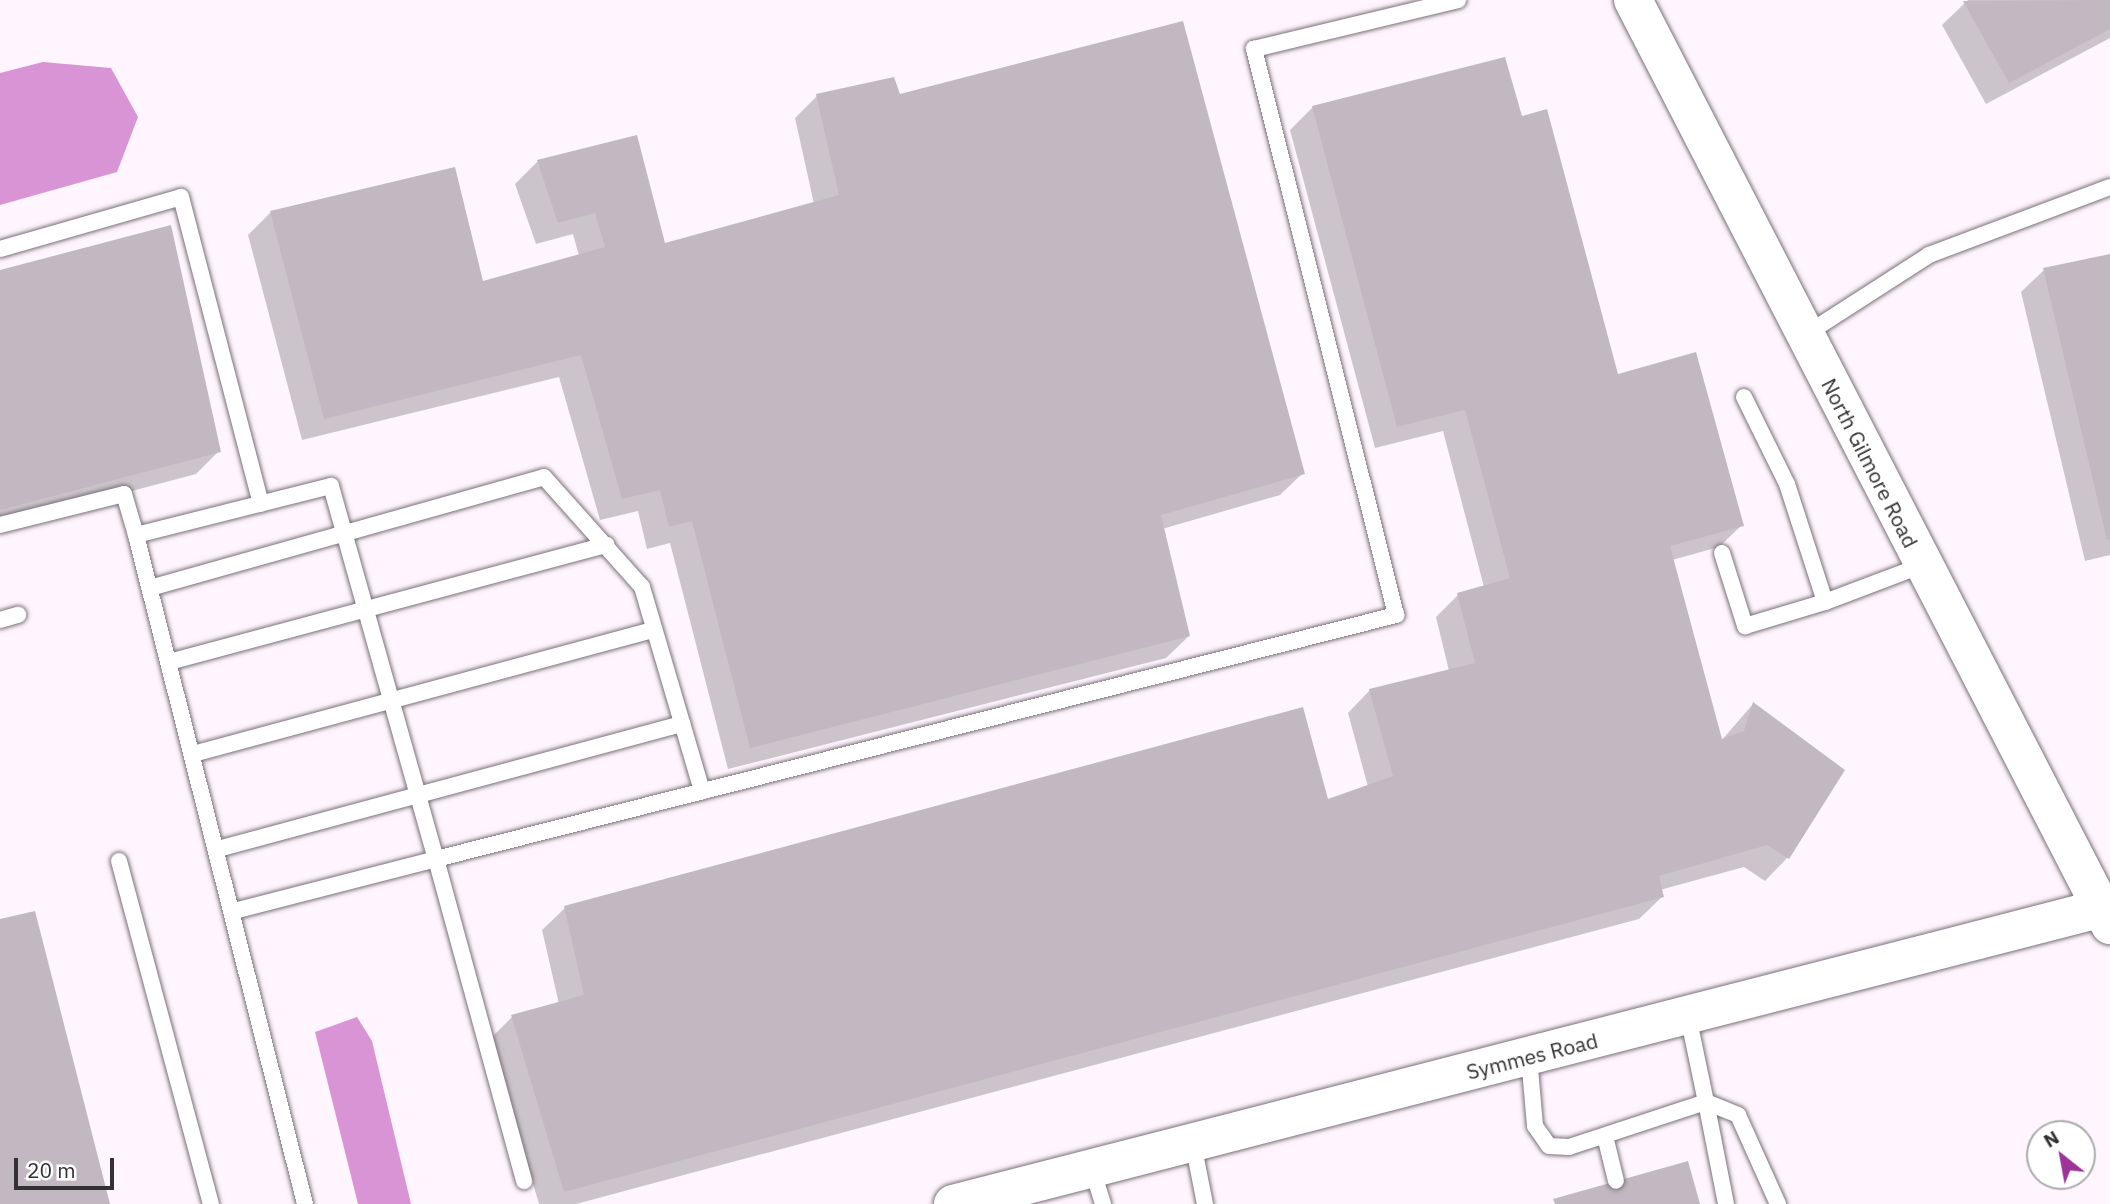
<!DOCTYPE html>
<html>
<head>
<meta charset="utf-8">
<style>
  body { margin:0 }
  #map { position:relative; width:2110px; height:1204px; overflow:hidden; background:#fff5fe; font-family:"IBM Plex Sans",sans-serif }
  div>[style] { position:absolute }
  .water>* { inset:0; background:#d994d6 }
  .shadow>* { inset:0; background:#0003 }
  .building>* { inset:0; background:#c1b8c1 }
  .roads { filter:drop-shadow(0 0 2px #797179) drop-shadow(0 0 2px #797179) }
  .lane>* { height:16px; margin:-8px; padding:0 8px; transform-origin:8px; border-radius:8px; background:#fff }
  .secondary>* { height:38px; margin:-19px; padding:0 19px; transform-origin:19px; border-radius:19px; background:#fff }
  span { translate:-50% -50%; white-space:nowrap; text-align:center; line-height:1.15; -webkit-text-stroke:6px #fff; paint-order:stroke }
  .street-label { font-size:21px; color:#333033 }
  .north { position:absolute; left:2026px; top:1120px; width:70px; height:70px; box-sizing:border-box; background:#fff; border:2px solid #adacad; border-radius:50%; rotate:329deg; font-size:19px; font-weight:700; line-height:28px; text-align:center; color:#333033 }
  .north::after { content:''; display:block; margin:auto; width:24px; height:32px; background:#9a3499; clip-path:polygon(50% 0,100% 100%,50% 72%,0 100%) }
  .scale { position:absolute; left:14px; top:1158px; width:100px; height:32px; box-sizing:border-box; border:4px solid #333033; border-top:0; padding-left:9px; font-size:21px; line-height:24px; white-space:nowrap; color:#333033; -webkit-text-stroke:5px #fff; paint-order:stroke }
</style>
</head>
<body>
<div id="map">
  <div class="water">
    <i style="clip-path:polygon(43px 62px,111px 68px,138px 117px,117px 172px,0 205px,0 73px)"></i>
    <i style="clip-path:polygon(357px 1017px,372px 1041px,411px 1204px,358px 1204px,315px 1032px)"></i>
  </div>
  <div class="shadow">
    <i style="clip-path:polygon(1968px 0,2110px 0,2110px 38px,1986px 104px,1942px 25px)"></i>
    <i style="clip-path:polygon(817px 96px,899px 97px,1303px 473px,1280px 495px,1162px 529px,1189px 636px,1166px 658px,728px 769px,670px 543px,647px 549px,638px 511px,600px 520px,559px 377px,302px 440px,248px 235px,270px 213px,482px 283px,579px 256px,573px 234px,536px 244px,515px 184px,537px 162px,636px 137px,664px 246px,814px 204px,795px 118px)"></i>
    <i style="clip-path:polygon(1313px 107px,1521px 119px,1616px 376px,1742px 525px,1719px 547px,1672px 560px,1721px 741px,1753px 704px,1843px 770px,1787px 858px,1765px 881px,1744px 867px,1660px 890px,1662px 897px,1639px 919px,576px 1204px,539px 1204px,490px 1039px,512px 1017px,559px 1004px,542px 930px,565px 908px,1327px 801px,1368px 787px,1348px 713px,1370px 690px,1449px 671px,1436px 617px,1458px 595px,1484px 587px,1443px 431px,1375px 448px,1290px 130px)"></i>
    <i style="clip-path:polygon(2110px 256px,2110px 555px,2085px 561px,2021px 292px,2044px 270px)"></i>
    <i style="clip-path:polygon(0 272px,219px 451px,196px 474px,0 526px)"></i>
  </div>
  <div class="building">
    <i style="clip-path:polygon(2110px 0,2110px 29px,2009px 83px,1963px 1px)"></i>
    <i style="clip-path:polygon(1183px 21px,1305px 474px,1161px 515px,1190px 636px,750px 748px,692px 521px,669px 527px,660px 490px,622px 499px,581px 355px,324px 419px,270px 211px,455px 167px,483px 281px,605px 247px,595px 213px,558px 223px,537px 160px,637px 135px,665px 243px,839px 195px,816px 94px,894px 77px,900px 94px)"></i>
    <i style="clip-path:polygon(1505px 57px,1522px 116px,1547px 109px,1618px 374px,1696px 352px,1744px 526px,1670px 546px,1722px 739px,1744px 731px,1753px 702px,1845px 770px,1789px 859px,1767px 845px,1659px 876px,1664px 897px,564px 1192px,511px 1015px,584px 995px,564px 906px,1303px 707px,1328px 799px,1393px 776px,1369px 689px,1475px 663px,1457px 593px,1510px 578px,1465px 410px,1397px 427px,1312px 106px)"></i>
    <i style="clip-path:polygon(171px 225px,221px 452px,0 510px,0 270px)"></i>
    <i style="clip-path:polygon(2110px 254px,2110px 539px,2107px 540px,2043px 268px)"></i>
    <i style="clip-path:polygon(35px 911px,110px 1204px,0 1204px,0 919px)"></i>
    <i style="clip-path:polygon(1688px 1161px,1700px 1204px,1555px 1204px,1553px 1199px)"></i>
  </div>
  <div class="roads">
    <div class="lane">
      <i style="left:0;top:249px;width:188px;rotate:-16deg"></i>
      <i style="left:181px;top:197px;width:317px;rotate:75.4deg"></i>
      <i style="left:1805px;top:335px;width:148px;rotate:-32.8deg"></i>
      <i style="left:1929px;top:255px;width:193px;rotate:-20.6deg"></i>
      <i style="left:1744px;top:397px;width:97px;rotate:63.7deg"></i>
      <i style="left:1787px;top:484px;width:124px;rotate:72.1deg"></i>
      <i style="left:1825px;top:602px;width:105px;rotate:-20.7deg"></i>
      <i style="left:0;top:525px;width:128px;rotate:-14deg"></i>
      <i style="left:124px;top:494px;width:43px;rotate:73.7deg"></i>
      <i style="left:1722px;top:553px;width:77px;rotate:72.5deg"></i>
      <i style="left:1745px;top:626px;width:84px;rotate:-16.7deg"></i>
      <i style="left:150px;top:588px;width:409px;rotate:-15.7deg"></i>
      <i style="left:544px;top:477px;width:147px;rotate:48.3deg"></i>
      <i style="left:642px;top:587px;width:213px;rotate:73.6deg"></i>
      <i style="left:0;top:620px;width:19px;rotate:-16deg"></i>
      <i style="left:169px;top:662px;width:453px;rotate:-15deg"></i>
      <i style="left:193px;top:754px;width:477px;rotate:-15.1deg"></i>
      <i style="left:218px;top:849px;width:481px;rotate:-15.1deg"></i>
      <i style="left:119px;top:861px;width:355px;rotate:75deg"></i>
      <i style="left:234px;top:911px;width:209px;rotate:-14.4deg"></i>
      <i style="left:436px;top:859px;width:334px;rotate:74.7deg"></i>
      <i style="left:1529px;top:1057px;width:69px;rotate:85deg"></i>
      <i style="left:1535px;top:1126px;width:24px;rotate:55deg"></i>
      <i style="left:1549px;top:1146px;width:20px;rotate:3deg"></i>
      <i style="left:1569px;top:1147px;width:144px;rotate:-18.2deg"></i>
      <i style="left:1706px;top:1102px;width:88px;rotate:-101.8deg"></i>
      <i style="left:1706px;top:1102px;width:35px;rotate:22deg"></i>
      <i style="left:1738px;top:1115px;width:98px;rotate:65.8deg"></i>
      <i style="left:1706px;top:1102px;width:104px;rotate:78.9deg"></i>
      <i style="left:1605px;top:1136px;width:46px;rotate:76.3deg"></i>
      <i style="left:1193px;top:1143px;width:62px;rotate:78.9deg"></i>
      <i style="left:1092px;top:1168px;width:38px;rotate:73deg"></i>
      <i style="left:305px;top:1204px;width:690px;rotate:-104.18deg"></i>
      <i style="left:136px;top:535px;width:201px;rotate:-14.1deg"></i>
      <i style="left:331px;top:486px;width:387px;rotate:74.3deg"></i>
      <i style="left:436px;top:859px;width:991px;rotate:-14.26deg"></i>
      <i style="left:1396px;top:615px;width:584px;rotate:-104.08deg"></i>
      <i style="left:1254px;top:49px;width:210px;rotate:-13.5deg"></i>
    </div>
    <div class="secondary">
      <i style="left:1633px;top:0;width:1041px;rotate:62.72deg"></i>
      <i style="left:953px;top:1204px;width:1195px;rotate:-14.44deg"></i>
    </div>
  </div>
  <div class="street-label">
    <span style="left:1870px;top:463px;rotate:63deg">North Gilmore Road</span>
    <span style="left:1532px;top:1056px;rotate:-14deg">Symmes Road</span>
  </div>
  <div class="north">N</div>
  <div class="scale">20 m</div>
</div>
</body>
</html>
